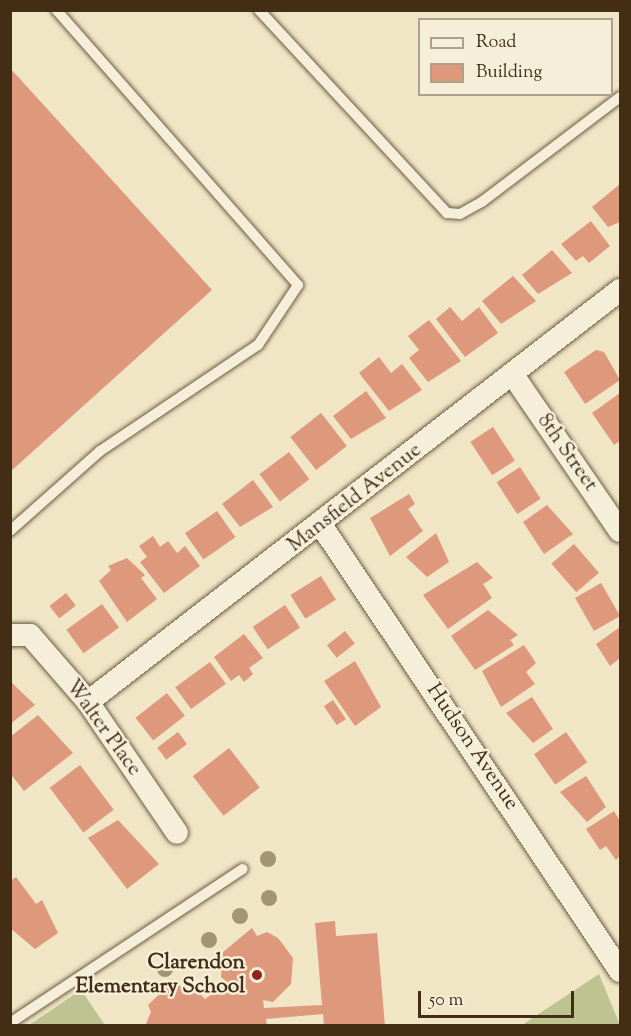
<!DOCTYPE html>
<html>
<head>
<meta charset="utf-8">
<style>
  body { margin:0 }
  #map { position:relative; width:631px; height:1036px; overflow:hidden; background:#f0e6c6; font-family:"Sorts Mill Goudy",serif }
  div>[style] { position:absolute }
  .green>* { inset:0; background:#bec392 }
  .building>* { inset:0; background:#de987c; transform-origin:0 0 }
  .roads { filter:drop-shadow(0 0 2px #6e5b41) drop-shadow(0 0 2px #6e5b41) }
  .service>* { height:10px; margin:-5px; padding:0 5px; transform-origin:5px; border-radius:5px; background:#f5efda }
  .minor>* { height:22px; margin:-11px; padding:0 11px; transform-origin:11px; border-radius:11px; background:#f5efda }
  .trees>* { width:16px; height:16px; margin:-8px; border-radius:50%; background:#a29576 }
  .dots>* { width:16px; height:16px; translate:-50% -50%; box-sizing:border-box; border:3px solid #f5efda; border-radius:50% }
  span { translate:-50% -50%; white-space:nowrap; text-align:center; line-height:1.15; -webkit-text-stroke:5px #f5efda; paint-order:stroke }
  .street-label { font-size:21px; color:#432d15 }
  .poi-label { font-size:21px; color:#432d15; font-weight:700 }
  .right { translate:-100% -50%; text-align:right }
  .frame { position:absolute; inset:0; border:12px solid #432d15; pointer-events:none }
  .legend { position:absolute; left:418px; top:18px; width:195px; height:78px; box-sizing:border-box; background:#f5efda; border:2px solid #aea18b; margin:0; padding:8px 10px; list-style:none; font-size:18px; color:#432d15 }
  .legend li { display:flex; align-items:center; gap:12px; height:30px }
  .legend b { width:30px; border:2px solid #aea18b }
  .scale { position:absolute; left:418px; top:991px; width:156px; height:27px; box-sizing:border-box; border:3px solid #432d15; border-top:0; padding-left:8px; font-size:18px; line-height:21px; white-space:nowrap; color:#432d15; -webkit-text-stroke:4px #f5efda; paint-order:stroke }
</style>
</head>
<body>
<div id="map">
  <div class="green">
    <i style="clip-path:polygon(599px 974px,620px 1025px,522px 1025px)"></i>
    <i style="clip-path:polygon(81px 990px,105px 1025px,29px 1025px)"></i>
  </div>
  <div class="building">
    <i style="clip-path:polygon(10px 68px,212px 290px,10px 472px)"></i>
    <i style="clip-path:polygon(620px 184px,620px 222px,608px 227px,592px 207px)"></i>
    <i style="clip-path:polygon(591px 221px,610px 246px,589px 263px,583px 256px,576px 261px,561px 244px)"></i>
    <i style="clip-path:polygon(552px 250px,572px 273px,538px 294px,522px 275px)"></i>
    <i style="clip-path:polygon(513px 276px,536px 301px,501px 324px,482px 301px)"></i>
    <i style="clip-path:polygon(450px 307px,462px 321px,479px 307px,498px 333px,465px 357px,436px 319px)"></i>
    <i style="clip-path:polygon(429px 320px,461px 361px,428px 382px,409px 358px,419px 350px,408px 336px)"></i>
    <i style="clip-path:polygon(596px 350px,604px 352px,620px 380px,585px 404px,564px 372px)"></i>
    <i style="clip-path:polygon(379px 357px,391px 373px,402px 364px,422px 390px,389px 411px,359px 373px)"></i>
    <i style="clip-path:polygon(366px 391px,386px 418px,351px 439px,333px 416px)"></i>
    <i style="clip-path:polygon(620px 393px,620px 441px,614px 445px,592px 413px)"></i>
    <i style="left:321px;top:413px;width:42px;height:39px;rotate:52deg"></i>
    <i style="left:493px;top:427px;width:40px;height:27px;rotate:57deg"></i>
    <i style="left:289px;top:452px;width:34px;height:37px;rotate:53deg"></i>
    <i style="left:520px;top:467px;width:38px;height:28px;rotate:57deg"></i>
    <i style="clip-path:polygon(253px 480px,273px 507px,240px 527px,222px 504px)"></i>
    <i style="clip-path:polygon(409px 494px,415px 504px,408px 509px,423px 531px,390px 556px,370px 518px)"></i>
    <i style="clip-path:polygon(547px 505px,573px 534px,544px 554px,523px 522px)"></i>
    <i style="left:217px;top:511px;width:32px;height:39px;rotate:55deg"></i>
    <i style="clip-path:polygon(436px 533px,449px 562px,427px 577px,406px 557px)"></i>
    <i style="clip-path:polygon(153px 536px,160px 547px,168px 541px,177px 553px,185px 546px,200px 566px,164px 593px,140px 562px,147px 557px,139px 546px)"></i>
    <i style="left:574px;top:544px;width:38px;height:30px;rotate:49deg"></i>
    <i style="clip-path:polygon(127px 558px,145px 575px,141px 578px,157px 599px,127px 622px,99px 581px,111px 570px,108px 566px)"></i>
    <i style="clip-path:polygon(477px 562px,493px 578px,483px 584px,492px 598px,448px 629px,423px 595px)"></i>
    <i style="left:321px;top:576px;width:28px;height:36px;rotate:58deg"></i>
    <i style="left:601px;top:583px;width:38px;height:30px;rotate:60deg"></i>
    <i style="left:66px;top:593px;width:16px;height:21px;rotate:52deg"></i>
    <i style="left:102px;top:604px;width:29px;height:44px;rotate:54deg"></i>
    <i style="left:285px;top:605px;width:27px;height:39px;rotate:56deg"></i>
    <i style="clip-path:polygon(488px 610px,518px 635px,510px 640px,514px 645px,475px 670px,451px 636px)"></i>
    <i style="clip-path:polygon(620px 627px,620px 658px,610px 666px,596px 644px)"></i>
    <i style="left:345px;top:631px;width:16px;height:23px;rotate:52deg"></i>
    <i style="clip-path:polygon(244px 634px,263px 658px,249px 668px,253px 674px,244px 682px,239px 675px,231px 681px,214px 657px)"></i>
    <i style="clip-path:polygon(524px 645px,536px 663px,526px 672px,535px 684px,501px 707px,482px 671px)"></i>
    <i style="clip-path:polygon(355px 661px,381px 707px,355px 726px,324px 681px)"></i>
    <i style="left:210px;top:662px;width:27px;height:43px;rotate:54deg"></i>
    <i style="clip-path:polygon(10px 681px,35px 705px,10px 724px)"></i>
    <i style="left:167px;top:693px;width:29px;height:40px;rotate:52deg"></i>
    <i style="clip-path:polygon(532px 697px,553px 729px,533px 743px,506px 713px)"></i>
    <i style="left:333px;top:700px;width:23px;height:11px;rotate:56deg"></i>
    <i style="clip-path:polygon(38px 715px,73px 753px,24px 791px,10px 773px,10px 737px)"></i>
    <i style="left:178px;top:732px;width:15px;height:26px;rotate:53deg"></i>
    <i style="left:566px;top:732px;width:37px;height:39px;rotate:55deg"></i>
    <i style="left:229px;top:748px;width:50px;height:46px;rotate:52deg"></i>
    <i style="left:80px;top:765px;width:56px;height:38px;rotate:53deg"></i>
    <i style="clip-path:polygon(586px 776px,606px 807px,587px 822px,560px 792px)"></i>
    <i style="clip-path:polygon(614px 811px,620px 821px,620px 856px,616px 860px,606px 846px,600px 850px,586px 829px)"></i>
    <i style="clip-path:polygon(118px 820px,159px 864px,127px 889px,88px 838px)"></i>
    <i style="clip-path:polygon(16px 877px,36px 904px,42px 900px,58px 933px,35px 949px,10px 928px,10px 881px)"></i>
    <i style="clip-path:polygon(335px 921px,336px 936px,377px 933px,385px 1026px,324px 1026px,323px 1014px,266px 1019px,267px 1026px,145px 1026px,151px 1012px,148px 1005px,167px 987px,191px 985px,205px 999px,228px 983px,221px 977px,223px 952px,252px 928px,257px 936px,267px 932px,278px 938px,293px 958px,291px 984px,273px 1002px,263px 1000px,264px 1008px,322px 1005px,315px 923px)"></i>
  </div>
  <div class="roads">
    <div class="service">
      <i style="left:259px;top:10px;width:277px;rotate:47.2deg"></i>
      <i style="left:447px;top:213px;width:13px;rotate:4deg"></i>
      <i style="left:460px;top:214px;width:26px;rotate:-29deg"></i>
      <i style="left:483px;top:201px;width:172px;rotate:-37.2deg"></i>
      <i style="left:10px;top:531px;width:120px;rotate:-41.6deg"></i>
      <i style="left:100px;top:451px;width:190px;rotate:-33.9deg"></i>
      <i style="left:258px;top:345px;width:72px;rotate:-56.3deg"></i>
      <i style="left:298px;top:285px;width:366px;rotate:-131.3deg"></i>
      <i style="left:10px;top:1023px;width:279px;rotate:-33.5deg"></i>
    </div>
    <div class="minor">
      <i style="left:513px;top:375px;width:189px;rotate:55.6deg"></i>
      <i style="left:321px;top:525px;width:537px;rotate:56.16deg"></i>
      <i style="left:10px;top:635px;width:20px"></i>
      <i style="left:30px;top:635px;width:89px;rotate:49.1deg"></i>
      <i style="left:88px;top:702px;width:158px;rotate:55.8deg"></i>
      <i style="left:88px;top:702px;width:673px;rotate:-37.76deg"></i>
    </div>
  </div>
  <div class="trees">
    <i style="left:268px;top:859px"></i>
    <i style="left:269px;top:898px"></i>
    <i style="left:240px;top:916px"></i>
    <i style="left:209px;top:940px"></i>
    <i style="left:165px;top:969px"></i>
  </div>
  <div class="dots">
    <i style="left:257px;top:975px;background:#8f2418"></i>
  </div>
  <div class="street-label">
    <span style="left:567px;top:453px;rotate:55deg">8th Street</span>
    <span style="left:355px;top:498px;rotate:-38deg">Mansfield Avenue</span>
    <span style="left:103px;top:728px;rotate:54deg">Walter Place</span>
    <span style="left:472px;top:747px;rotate:56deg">Hudson Avenue</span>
  </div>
  <div class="poi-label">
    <span class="right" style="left:245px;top:975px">Clarendon<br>Elementary School</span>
  </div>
  <div class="frame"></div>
  <ul class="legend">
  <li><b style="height:8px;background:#f5efda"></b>Road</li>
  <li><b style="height:16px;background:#de987c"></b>Building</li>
  </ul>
  <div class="scale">50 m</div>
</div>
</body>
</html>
